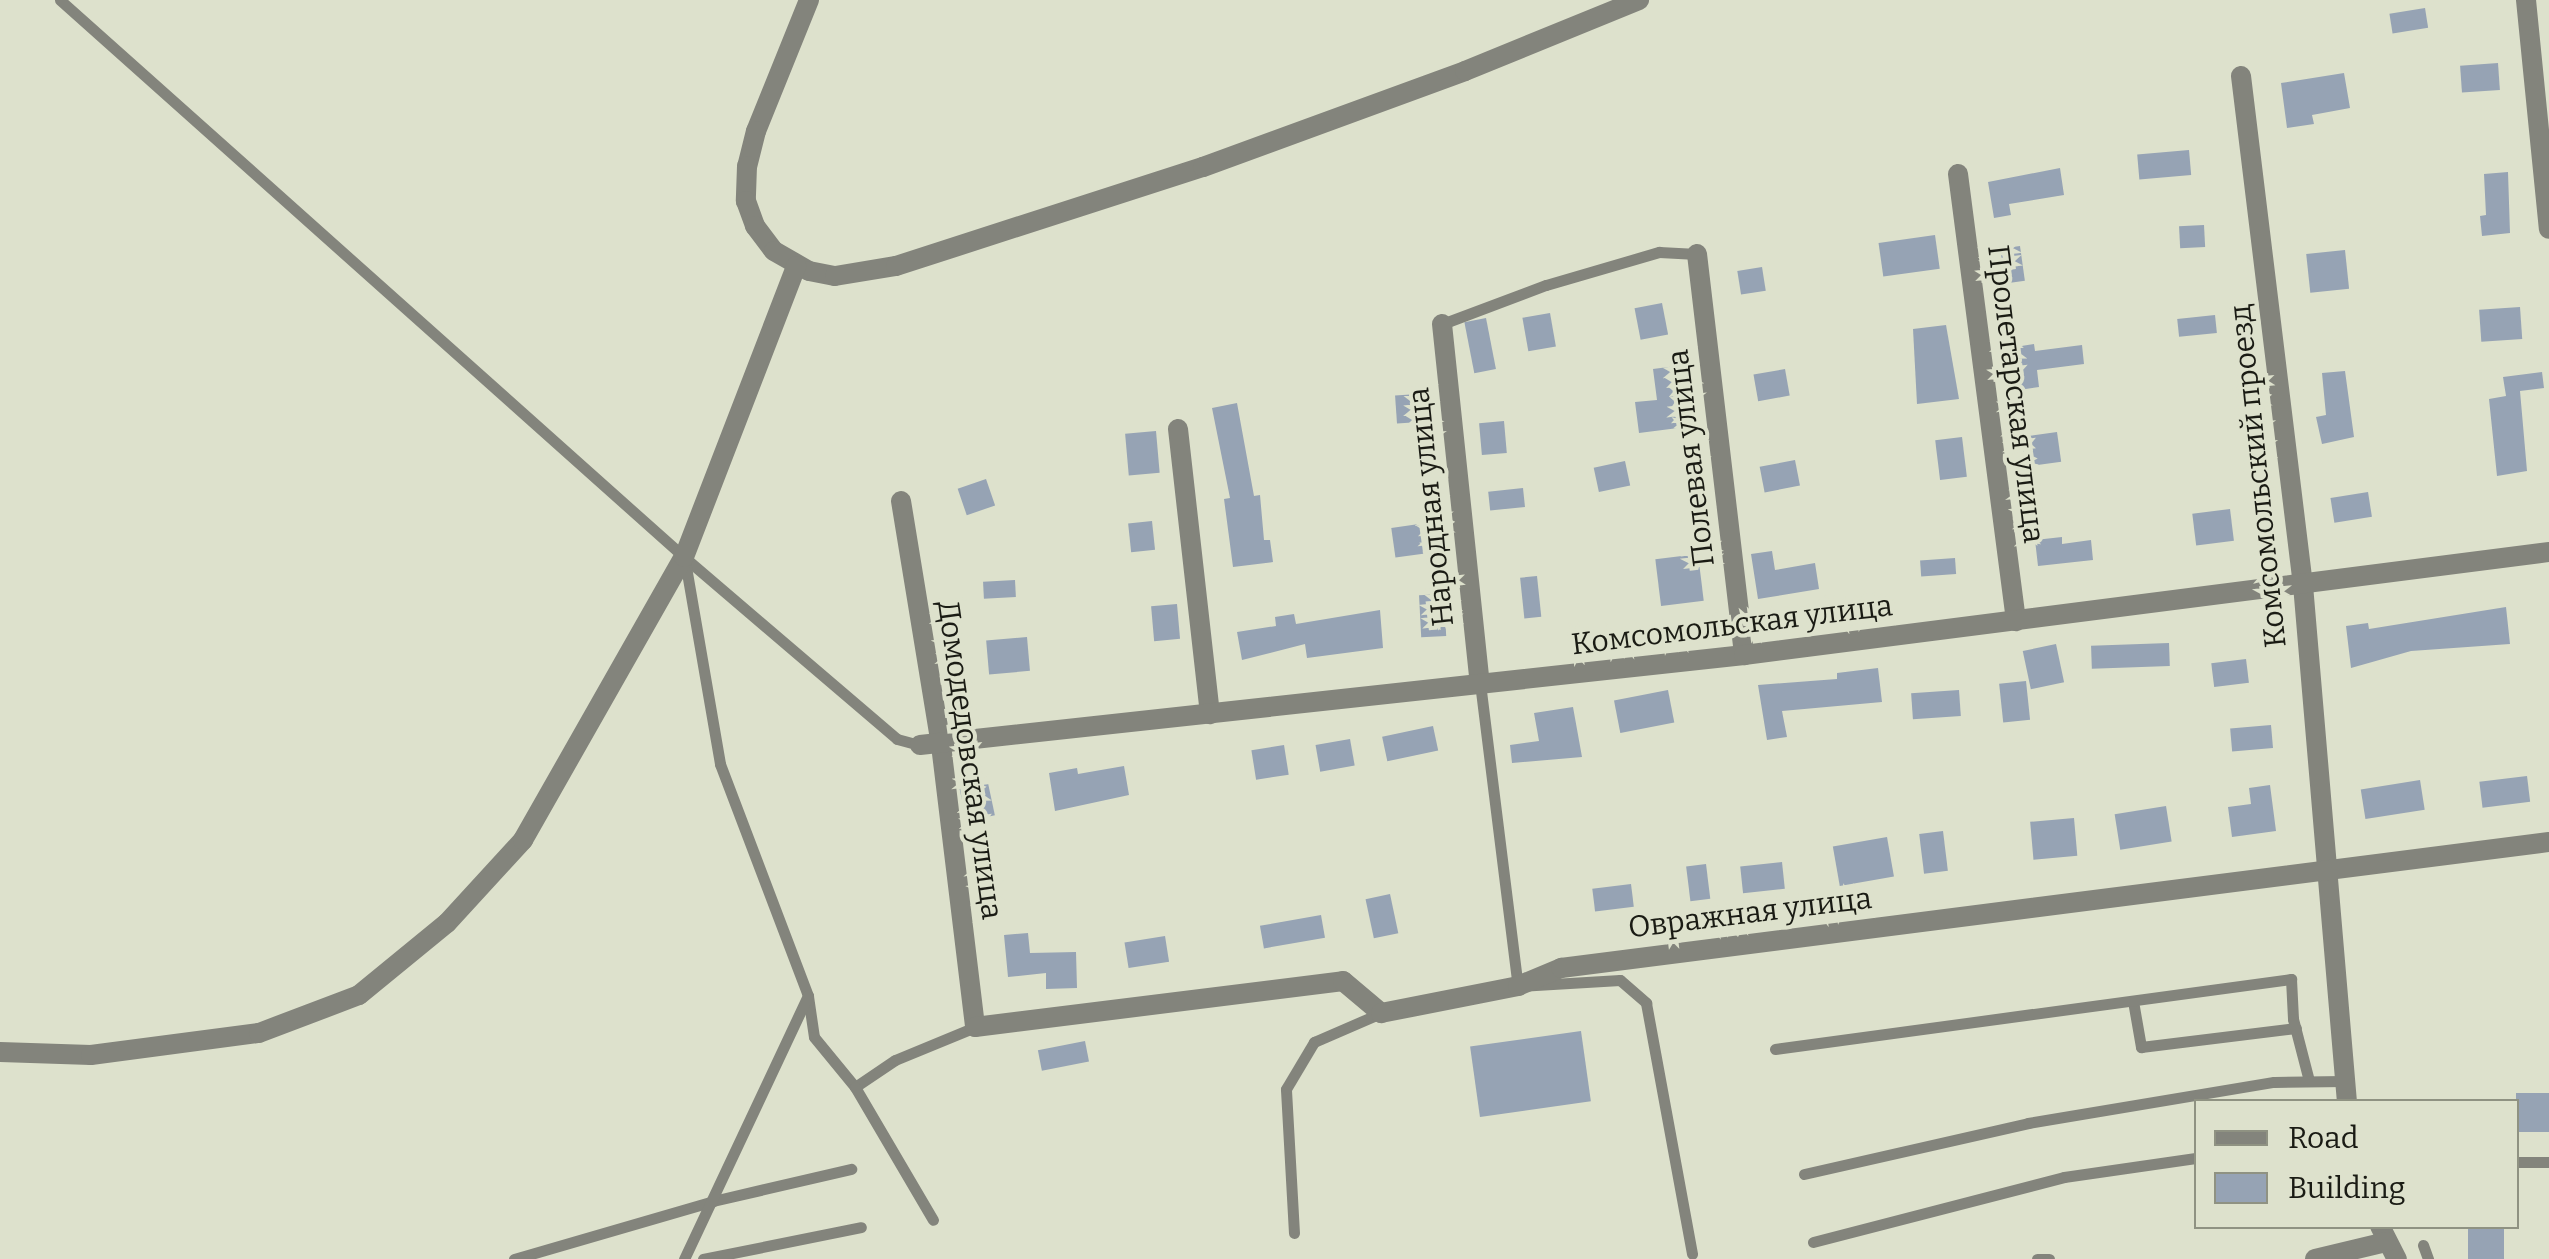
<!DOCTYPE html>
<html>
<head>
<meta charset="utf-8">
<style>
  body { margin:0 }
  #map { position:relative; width:2549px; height:1259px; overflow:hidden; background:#dde1cc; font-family:Bitter,serif }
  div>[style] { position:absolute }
  .building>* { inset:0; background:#96a3b4; transform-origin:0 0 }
  .service>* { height:11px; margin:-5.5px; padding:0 5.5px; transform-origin:5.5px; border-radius:5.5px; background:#83847c }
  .minor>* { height:20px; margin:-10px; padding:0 10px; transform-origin:10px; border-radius:10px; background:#83847c }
  .tertiary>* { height:20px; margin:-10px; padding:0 10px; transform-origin:10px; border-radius:10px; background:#83847c }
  span { translate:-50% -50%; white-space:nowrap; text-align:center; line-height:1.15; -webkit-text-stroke:8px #dde1cc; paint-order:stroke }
  .street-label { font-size:30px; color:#1a1b14 }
  .legend { position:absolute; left:2194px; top:1099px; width:325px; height:130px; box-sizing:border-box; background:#dde1cc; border:2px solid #8f9282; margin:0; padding:12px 18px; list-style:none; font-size:30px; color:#1a1b14 }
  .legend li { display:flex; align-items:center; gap:20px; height:50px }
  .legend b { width:50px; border:2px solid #8f9282 }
</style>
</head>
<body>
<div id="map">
  <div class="building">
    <i style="left:2425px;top:8px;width:20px;height:36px;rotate:81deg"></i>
    <i style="left:2498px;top:63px;width:27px;height:38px;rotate:86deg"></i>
    <i style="clip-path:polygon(2344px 73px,2350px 108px,2312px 115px,2314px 124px,2287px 128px,2281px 83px)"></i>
    <i style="left:2189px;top:150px;width:25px;height:52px;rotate:85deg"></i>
    <i style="clip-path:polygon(2060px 168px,2064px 195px,2009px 204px,2011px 215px,1994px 218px,1988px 182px)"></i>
    <i style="clip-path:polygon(2508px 172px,2510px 233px,2482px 236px,2480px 216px,2486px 215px,2484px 174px)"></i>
    <i style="left:2204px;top:225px;width:22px;height:25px;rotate:87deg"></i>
    <i style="left:1935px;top:235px;width:34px;height:57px;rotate:82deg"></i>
    <i style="left:2020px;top:246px;width:35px;height:20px;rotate:82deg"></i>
    <i style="left:2345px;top:250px;width:39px;height:39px;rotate:84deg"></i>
    <i style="left:1762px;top:267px;width:24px;height:25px;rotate:81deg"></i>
    <i style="left:1662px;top:303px;width:32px;height:28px;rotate:79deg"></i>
    <i style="left:2520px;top:307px;width:32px;height:41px;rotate:86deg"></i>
    <i style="left:1550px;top:313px;width:34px;height:28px;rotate:80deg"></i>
    <i style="left:2215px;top:315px;width:18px;height:38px;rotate:84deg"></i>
    <i style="left:1486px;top:318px;width:52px;height:22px;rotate:79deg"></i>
    <i style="clip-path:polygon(1946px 325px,1959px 399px,1917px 404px,1913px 329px)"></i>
    <i style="clip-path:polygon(2034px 344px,2035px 351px,2082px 345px,2084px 364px,2037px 370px,2039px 387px,2019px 390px,2015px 347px)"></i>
    <i style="clip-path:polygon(1684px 365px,1686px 386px,1680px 387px,1686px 427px,1639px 433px,1635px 402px,1657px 400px,1653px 369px)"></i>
    <i style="left:1785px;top:369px;width:27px;height:32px;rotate:80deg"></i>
    <i style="clip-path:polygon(2345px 371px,2354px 437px,2322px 444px,2316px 417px,2326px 415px,2322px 373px)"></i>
    <i style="clip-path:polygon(2542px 372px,2544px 388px,2520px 391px,2527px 471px,2497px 476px,2489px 399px,2506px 396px,2503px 377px)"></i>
    <i style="left:1418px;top:394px;width:28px;height:23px;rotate:86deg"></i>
    <i style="clip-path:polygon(1237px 403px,1254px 496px,1260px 495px,1264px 540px,1270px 540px,1273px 562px,1233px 567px,1224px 499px,1230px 498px,1212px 408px)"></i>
    <i style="left:1504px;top:421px;width:32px;height:25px;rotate:85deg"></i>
    <i style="left:1156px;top:431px;width:42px;height:31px;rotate:85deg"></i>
    <i style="left:2057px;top:432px;width:30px;height:36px;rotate:82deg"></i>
    <i style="left:1962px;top:437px;width:40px;height:27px;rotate:83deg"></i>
    <i style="left:1795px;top:460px;width:26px;height:36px;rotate:79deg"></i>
    <i style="left:1625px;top:461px;width:25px;height:32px;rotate:78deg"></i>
    <i style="left:986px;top:479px;width:28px;height:30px;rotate:71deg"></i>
    <i style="left:1523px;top:488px;width:19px;height:35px;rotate:84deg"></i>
    <i style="left:2368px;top:492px;width:25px;height:38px;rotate:81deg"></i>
    <i style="left:2230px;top:509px;width:32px;height:38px;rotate:83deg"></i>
    <i style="left:1152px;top:521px;width:29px;height:24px;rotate:84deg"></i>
    <i style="left:1419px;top:524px;width:30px;height:28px;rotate:82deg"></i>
    <i style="clip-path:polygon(2062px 537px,2062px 544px,2091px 540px,2093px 560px,2038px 566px,2035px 540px)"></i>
    <i style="clip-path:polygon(1772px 551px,1775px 570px,1815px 563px,1819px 589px,1758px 599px,1751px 554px)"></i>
    <i style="left:1698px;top:554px;width:47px;height:43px;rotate:83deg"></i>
    <i style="left:1955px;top:558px;width:16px;height:35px;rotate:86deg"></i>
    <i style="left:1537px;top:576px;width:41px;height:17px;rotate:84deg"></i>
    <i style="left:1015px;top:580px;width:17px;height:32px;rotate:87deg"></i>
    <i style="left:1444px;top:594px;width:42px;height:25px;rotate:87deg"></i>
    <i style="left:1177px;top:604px;width:35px;height:26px;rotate:85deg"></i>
    <i style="clip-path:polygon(2506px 607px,2510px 644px,2411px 651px,2351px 668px,2346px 626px,2368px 623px,2369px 629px)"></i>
    <i style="clip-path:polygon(1380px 610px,1383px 648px,1307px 658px,1305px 644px,1242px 660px,1237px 632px,1276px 626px,1275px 617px,1294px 614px,1296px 624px)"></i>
    <i style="left:1027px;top:637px;width:34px;height:41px;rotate:85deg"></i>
    <i style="left:2169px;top:643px;width:23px;height:78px;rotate:88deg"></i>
    <i style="left:2056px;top:644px;width:39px;height:34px;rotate:78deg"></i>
    <i style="left:2246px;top:659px;width:24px;height:35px;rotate:83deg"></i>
    <i style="clip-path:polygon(1878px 668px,1882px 702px,1782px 711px,1787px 737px,1767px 740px,1758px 685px,1837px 679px,1837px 673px)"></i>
    <i style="left:2026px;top:681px;width:39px;height:27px;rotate:84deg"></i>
    <i style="left:1668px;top:690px;width:33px;height:55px;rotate:79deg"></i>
    <i style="left:1959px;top:690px;width:26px;height:48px;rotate:86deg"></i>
    <i style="clip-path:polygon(1573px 707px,1582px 757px,1512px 763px,1510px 745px,1539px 741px,1534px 713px)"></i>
    <i style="left:2271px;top:725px;width:23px;height:41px;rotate:85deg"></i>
    <i style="left:1433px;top:726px;width:25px;height:52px;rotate:78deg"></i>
    <i style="left:1350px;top:739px;width:27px;height:35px;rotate:80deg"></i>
    <i style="left:1284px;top:745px;width:30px;height:33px;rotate:81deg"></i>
    <i style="clip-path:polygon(1124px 766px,1129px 795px,1055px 811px,1049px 773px,1077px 768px,1078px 774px)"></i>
    <i style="left:2527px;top:776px;width:26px;height:48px;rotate:83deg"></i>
    <i style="left:2420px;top:780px;width:30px;height:60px;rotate:81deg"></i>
    <i style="left:988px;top:783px;width:33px;height:29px;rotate:78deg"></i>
    <i style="clip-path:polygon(2270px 785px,2276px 831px,2232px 837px,2228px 807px,2251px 804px,2249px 788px)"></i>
    <i style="left:2166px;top:806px;width:36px;height:52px;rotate:81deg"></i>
    <i style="left:2074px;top:818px;width:38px;height:44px;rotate:85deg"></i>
    <i style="left:1943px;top:831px;width:40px;height:24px;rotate:83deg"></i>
    <i style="left:1887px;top:837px;width:40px;height:55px;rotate:80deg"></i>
    <i style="left:1782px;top:862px;width:27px;height:42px;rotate:84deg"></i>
    <i style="left:1706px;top:864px;width:35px;height:20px;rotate:83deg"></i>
    <i style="left:1631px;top:884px;width:23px;height:39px;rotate:83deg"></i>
    <i style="left:1390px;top:894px;width:40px;height:25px;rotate:78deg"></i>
    <i style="left:1321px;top:915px;width:23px;height:62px;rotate:80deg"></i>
    <i style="clip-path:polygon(1028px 933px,1030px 953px,1076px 952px,1077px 988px,1046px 989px,1046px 973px,1008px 977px,1004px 935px)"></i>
    <i style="left:1165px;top:936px;width:26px;height:41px;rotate:81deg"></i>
    <i style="left:1581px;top:1031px;width:71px;height:112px;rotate:82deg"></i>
    <i style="left:1085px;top:1041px;width:21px;height:48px;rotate:79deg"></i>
    <i style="left:2549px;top:1093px;width:39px;height:33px;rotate:90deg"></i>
    <i style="left:2468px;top:1226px;width:36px;height:33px"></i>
  </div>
  <div class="service">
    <i style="left:60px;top:0;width:836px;rotate:41.75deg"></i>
    <i style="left:684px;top:557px;width:280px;rotate:40.5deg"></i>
    <i style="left:897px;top:739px;width:24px;rotate:15deg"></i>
    <i style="left:1442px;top:324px;width:111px;rotate:-20.6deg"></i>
    <i style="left:1546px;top:285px;width:118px;rotate:-16.3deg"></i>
    <i style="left:1659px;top:252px;width:38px;rotate:3deg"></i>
    <i style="left:685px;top:561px;width:206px;rotate:80.2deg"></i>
    <i style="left:720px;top:764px;width:248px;rotate:69.2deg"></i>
    <i style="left:808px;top:996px;width:41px;rotate:81.7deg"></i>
    <i style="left:814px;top:1037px;width:65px;rotate:50.6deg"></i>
    <i style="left:855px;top:1087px;width:48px;rotate:-34deg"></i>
    <i style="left:895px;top:1060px;width:87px;rotate:-22.4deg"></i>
    <i style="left:1480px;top:683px;width:305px;rotate:82.9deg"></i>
    <i style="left:1518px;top:986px;width:102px;rotate:-3.4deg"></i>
    <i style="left:1620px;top:980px;width:35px;rotate:41deg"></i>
    <i style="left:1646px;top:1003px;width:255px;rotate:79.6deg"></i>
    <i style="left:2133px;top:1001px;width:47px;rotate:80.1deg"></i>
    <i style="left:2141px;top:1047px;width:156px;rotate:-7deg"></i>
    <i style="left:1775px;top:1049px;width:521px;rotate:-7.73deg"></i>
    <i style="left:2291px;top:979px;width:40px;rotate:87.1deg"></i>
    <i style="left:2293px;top:1019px;width:64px;rotate:75.5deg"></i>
    <i style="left:855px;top:1087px;width:154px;rotate:59.6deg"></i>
    <i style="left:2516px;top:1162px;width:33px"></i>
    <i style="left:1804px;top:1174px;width:230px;rotate:-12.8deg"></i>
    <i style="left:2028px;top:1123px;width:249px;rotate:-9.5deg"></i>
    <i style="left:2274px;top:1082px;width:70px;rotate:-0.8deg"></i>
    <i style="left:1294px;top:1233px;width:144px;rotate:-93.2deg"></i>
    <i style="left:1286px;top:1089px;width:55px;rotate:-59.2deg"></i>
    <i style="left:1314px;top:1042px;width:73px;rotate:-23.4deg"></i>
    <i style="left:1813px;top:1242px;width:259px;rotate:-14.5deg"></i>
    <i style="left:2064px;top:1177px;width:133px;rotate:-8.2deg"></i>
    <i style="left:2423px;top:1245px;width:15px;rotate:70deg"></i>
    <i style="left:514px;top:1259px;width:207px;rotate:-16.2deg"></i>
    <i style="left:713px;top:1201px;width:142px;rotate:-13.1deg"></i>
    <i style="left:684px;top:1259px;width:291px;rotate:-64.8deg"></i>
    <i style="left:703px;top:1259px;width:161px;rotate:-11.4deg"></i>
    <i style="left:2037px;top:1259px;width:12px"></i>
  </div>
  <div class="minor">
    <i style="left:2526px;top:0;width:230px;rotate:84.3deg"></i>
    <i style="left:2241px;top:76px;width:513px;rotate:83.06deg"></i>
    <i style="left:2303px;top:585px;width:519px;rotate:85.14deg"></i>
    <i style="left:1958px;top:174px;width:451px;rotate:82.6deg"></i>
    <i style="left:1697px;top:254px;width:404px;rotate:83.3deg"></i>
    <i style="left:1442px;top:324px;width:361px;rotate:84deg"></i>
    <i style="left:1178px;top:429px;width:287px;rotate:83.6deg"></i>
    <i style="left:901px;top:501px;width:247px;rotate:80.7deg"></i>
    <i style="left:941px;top:745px;width:284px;rotate:83.1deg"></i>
    <i style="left:975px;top:1027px;width:371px;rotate:-7.1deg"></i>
    <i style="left:1343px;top:981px;width:50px;rotate:40.1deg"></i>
    <i style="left:1381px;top:1013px;width:140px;rotate:-11.1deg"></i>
    <i style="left:1518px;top:986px;width:47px;rotate:-22.7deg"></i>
    <i style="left:1561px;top:968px;width:996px;rotate:-7.27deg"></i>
    <i style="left:920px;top:745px;width:829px;rotate:-6.23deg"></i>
    <i style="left:1744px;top:655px;width:812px;rotate:-7.29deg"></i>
    <i style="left:2380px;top:1226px;width:37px;rotate:63deg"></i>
    <i style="left:2315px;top:1259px;width:73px;rotate:-13.5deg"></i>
  </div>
  <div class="tertiary">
    <i style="left:809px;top:0;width:141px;rotate:112deg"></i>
    <i style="left:756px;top:131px;width:36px;rotate:104deg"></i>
    <i style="left:747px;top:166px;width:35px;rotate:92deg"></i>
    <i style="left:746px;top:201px;width:27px;rotate:70deg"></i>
    <i style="left:755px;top:226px;width:31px;rotate:53deg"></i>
    <i style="left:774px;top:251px;width:40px;rotate:29.7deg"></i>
    <i style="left:809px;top:271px;width:26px;rotate:11deg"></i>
    <i style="left:835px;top:276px;width:62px;rotate:-9.3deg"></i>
    <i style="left:896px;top:266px;width:323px;rotate:-17.9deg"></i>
    <i style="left:1203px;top:167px;width:279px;rotate:-20.1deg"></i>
    <i style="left:1465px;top:71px;width:188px;rotate:-22.2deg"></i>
    <i style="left:0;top:1052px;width:91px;rotate:1.9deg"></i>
    <i style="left:91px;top:1055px;width:169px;rotate:-7.5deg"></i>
    <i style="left:259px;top:1033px;width:107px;rotate:-20.8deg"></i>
    <i style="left:359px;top:995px;width:114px;rotate:-39.3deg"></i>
    <i style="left:447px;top:923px;width:113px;rotate:-47.5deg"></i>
    <i style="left:523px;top:840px;width:326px;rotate:-60.4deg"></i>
    <i style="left:684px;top:557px;width:312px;rotate:-68.9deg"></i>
  </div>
  <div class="street-label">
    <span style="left:2016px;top:394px;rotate:83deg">Пролетарская улица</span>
    <span style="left:1691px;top:458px;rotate:-97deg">Полевая улица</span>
    <span style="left:2258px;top:476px;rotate:-96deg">Комсомольский проезд</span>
    <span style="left:1431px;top:507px;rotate:-96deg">Народная улица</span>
    <span style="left:1732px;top:625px;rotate:-7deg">Комсомольская улица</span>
    <span style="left:970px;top:760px;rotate:82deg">Домодедовская улица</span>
    <span style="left:1750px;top:913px;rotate:-7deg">Овражная улица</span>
  </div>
  <ul class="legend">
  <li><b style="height:12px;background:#83847c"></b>Road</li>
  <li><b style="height:28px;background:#96a3b4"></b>Building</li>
  </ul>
</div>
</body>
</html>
